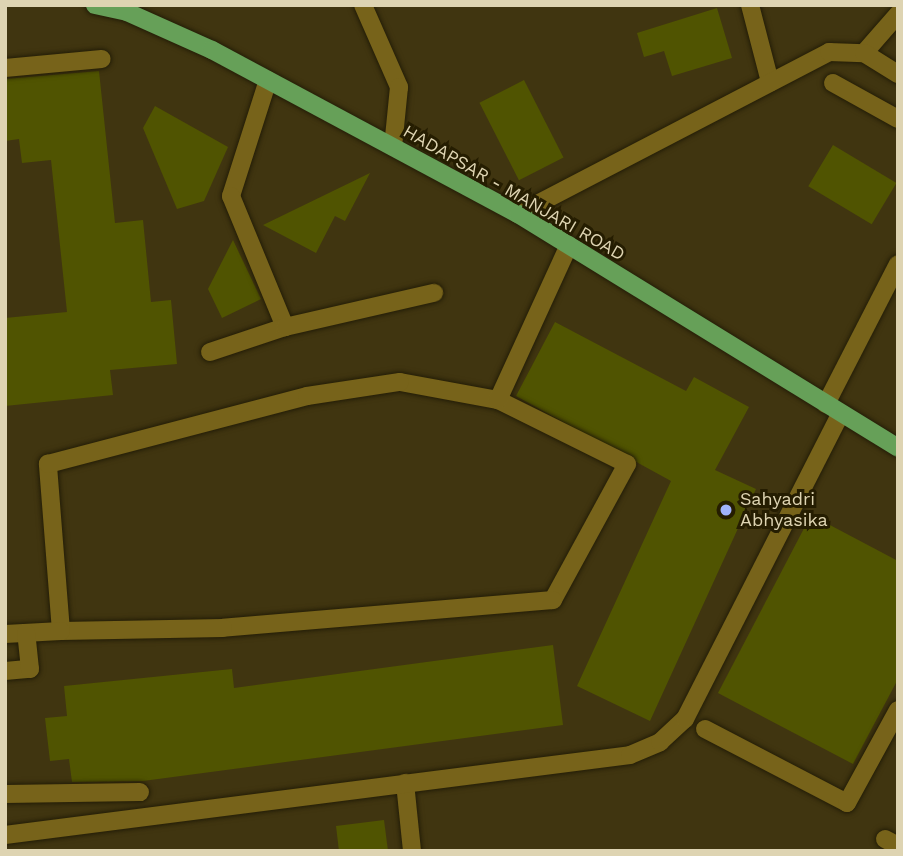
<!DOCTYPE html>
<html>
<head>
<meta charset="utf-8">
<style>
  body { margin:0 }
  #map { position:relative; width:903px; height:856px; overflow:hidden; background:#403510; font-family:"Work Sans",sans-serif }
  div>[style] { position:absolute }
  .building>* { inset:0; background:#505401; transform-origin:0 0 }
  .roads { filter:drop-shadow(0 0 2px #231d07) drop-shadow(0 0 2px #231d07) }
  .minor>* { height:18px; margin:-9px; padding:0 9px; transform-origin:9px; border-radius:9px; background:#77631a }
  .major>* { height:18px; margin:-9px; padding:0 9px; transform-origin:9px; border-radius:9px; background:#66a058 }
  .dots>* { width:19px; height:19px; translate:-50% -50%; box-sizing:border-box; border:4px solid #251d01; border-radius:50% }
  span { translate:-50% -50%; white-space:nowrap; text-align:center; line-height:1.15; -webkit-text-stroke:6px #251d01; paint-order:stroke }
  .street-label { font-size:18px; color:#ded4b2 }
  .poi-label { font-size:18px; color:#ded4b2 }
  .left { translate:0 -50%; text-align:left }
  .frame { position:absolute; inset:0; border:7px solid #ded4b2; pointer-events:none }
</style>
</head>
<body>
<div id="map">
  <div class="building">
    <i style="clip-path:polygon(717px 8px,732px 58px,672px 76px,664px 51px,644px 57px,637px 33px)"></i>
    <i style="clip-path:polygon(99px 71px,115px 223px,143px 220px,151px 302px,171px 300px,177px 364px,110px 370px,113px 395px,5px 406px,5px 318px,67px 312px,51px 160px,22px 163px,19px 139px,5px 141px,5px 79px)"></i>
    <i style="left:524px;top:80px;width:87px;height:50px;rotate:63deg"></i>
    <i style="clip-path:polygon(155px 106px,228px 147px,204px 201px,177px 209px,143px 128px)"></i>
    <i style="left:833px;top:145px;width:74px;height:48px;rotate:31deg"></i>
    <i style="clip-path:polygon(370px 173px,345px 221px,335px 216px,316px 253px,263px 225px)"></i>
    <i style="clip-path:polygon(233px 240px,261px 299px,222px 318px,208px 289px)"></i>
    <i style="clip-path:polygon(555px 322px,686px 391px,694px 377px,749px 407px,715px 470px,756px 489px,650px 721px,577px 686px,671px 481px,516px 396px)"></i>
    <i style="clip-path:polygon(811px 515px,898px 561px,898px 679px,853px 764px,718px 693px)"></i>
    <i style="clip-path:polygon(553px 645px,563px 725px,143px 781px,72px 782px,69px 759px,50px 761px,45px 718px,67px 716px,64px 686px,232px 669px,234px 688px)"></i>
    <i style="clip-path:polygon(384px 820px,388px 851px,339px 851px,336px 826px)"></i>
  </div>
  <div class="roads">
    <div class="minor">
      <i style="left:363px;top:5px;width:90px;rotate:66.3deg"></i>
      <i style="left:399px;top:87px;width:60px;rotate:95.7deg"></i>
      <i style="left:750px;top:5px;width:80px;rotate:75.4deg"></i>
      <i style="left:864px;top:53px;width:52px;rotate:-48.9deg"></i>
      <i style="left:5px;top:68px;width:97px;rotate:-5.3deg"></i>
      <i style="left:268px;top:80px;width:122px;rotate:107.7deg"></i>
      <i style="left:231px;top:196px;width:142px;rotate:67.6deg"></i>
      <i style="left:833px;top:83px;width:74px;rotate:29deg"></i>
      <i style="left:518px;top:214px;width:351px;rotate:-27.5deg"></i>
      <i style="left:829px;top:52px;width:35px;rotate:2deg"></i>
      <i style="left:864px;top:53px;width:40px;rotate:32deg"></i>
      <i style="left:210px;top:352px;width:79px;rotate:-18.4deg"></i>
      <i style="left:285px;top:327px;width:153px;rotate:-12.9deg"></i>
      <i style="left:400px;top:382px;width:100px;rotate:10.4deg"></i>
      <i style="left:498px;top:400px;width:144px;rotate:26.4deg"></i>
      <i style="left:627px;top:464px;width:155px;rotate:118.6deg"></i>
      <i style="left:553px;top:600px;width:331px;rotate:175.2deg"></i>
      <i style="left:223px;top:628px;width:162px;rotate:178.9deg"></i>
      <i style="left:61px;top:631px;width:168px;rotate:-94.5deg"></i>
      <i style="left:48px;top:464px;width:268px;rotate:-14.7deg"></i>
      <i style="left:307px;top:396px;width:94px;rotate:-8.6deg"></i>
      <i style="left:498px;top:400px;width:170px;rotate:-65.4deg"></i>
      <i style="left:826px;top:404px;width:157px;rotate:-62.8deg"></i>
      <i style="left:5px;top:634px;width:56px;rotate:-3.1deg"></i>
      <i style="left:5px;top:671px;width:25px;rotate:-5deg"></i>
      <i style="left:30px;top:669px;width:36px;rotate:-96deg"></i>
      <i style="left:705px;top:729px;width:160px;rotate:27.5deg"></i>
      <i style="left:847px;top:803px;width:106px;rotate:-61.3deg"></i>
      <i style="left:405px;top:783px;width:68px;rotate:84.1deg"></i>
      <i style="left:5px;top:794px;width:135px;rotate:-0.8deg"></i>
      <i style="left:5px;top:835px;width:630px;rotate:-7.29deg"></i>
      <i style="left:630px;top:755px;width:33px;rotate:-23deg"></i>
      <i style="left:660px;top:742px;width:34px;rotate:-43deg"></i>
      <i style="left:685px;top:719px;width:343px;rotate:-63deg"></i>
      <i style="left:885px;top:839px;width:15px;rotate:28deg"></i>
    </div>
    <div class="major">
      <i style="left:95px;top:5px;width:33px;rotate:12deg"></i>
      <i style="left:127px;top:12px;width:93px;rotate:24.1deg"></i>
      <i style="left:212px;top:50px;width:347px;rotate:28.2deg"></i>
      <i style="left:518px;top:214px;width:446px;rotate:31.6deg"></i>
    </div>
  </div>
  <div class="dots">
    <i style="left:726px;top:510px;background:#a0b3fd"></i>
  </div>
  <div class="street-label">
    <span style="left:514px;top:193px;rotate:30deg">HADAPSAR - MANJARI ROAD</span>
  </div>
  <div class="poi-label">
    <span class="left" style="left:740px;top:510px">Sahyadri<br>Abhyasika</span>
  </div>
  <div class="frame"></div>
</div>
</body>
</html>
